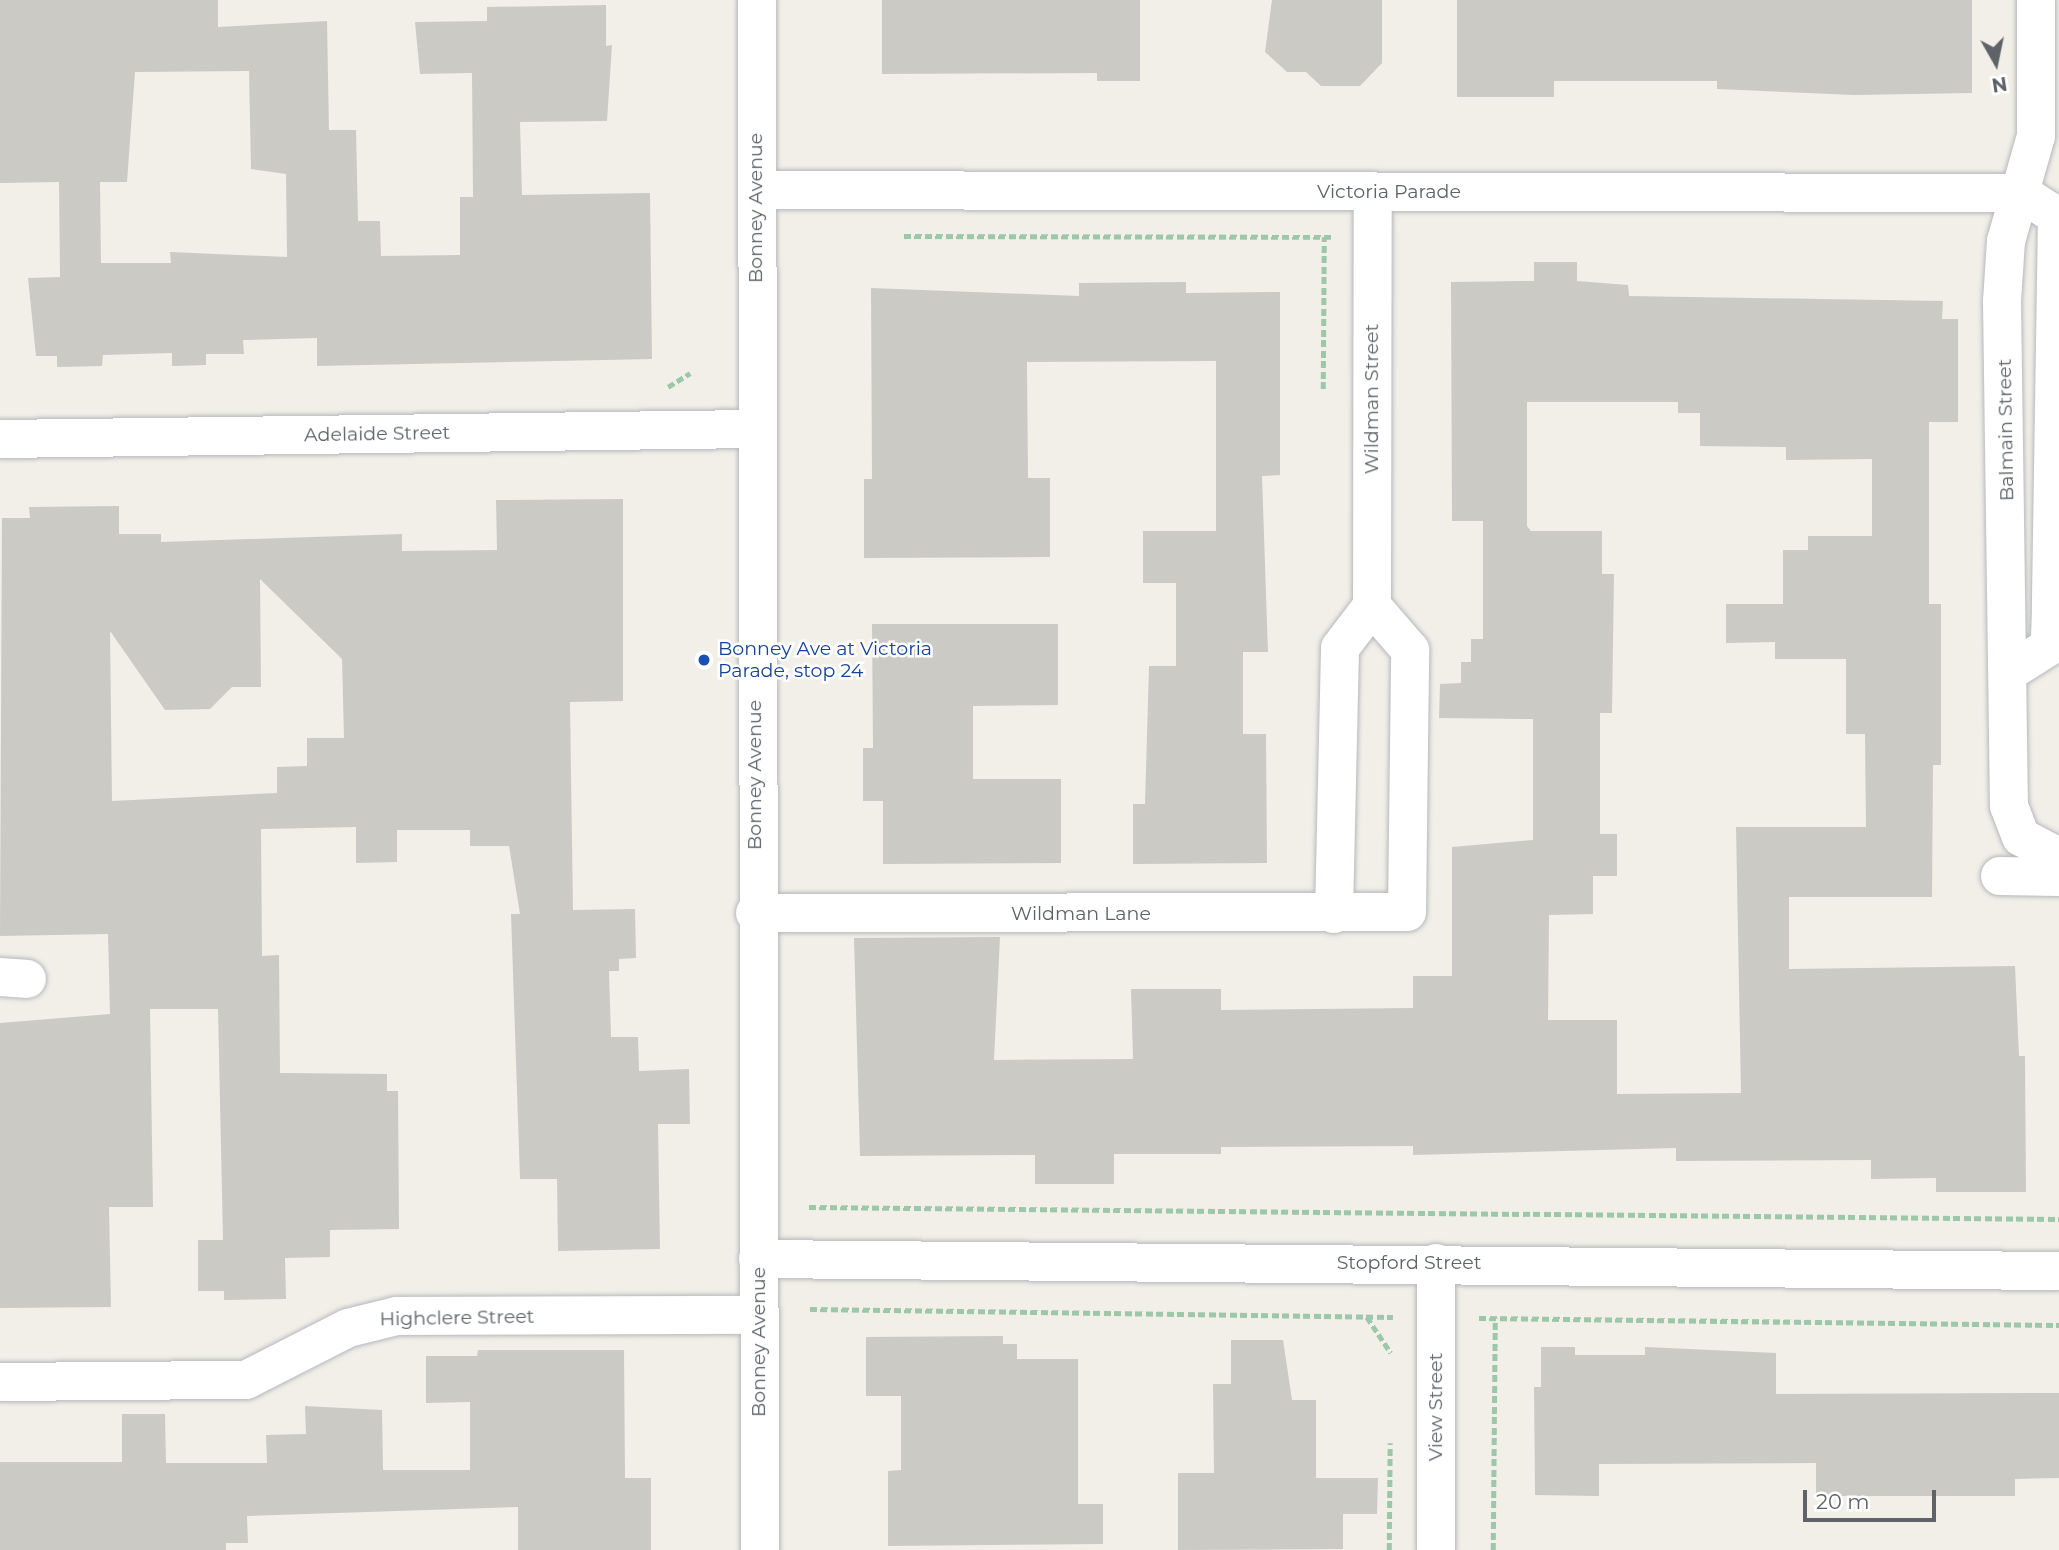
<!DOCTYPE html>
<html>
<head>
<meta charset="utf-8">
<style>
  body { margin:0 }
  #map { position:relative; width:2059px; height:1550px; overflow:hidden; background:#f1efe8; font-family:Montserrat,sans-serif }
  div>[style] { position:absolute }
  .building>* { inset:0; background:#cccac5 }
  .path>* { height:4.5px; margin-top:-2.25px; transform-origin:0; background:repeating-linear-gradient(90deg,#9cc7a9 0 7px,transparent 0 10.5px) }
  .roads { filter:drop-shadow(0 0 2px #b5b8bc) drop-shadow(0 0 2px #b5b8bc) }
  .minor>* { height:38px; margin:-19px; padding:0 19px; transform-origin:19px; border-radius:19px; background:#fff }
  .dots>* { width:19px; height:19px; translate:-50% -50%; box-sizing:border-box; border:4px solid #fff; border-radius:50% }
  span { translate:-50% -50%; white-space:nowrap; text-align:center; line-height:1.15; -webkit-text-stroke:5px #fff; paint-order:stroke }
  .street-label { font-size:19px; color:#5f6368 }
  .transit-label { font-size:19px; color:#164399 }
  .left { translate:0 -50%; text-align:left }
  .north { position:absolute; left:1961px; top:28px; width:70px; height:70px; -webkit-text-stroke:5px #fff; paint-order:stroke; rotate:171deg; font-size:19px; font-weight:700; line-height:28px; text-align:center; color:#5f6368 }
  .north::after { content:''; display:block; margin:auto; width:24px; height:32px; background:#5f6368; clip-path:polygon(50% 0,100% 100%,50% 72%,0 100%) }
  .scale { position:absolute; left:1803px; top:1490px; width:133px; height:32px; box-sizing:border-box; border:4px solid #5f6368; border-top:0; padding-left:9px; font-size:21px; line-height:24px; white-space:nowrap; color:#5f6368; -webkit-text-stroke:5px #fff; paint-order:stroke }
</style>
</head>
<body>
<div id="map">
  <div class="building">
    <i style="clip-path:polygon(evenodd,0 0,218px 0,218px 27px,327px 21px,329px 130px,356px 130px,358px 221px,380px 221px,381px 256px,460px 255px,460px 197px,473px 197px,472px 73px,420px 74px,415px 22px,487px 21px,487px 7px,606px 5px,606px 46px,612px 45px,607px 121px,520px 122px,522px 195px,650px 193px,652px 359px,317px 366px,317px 338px,243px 340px,244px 354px,206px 354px,206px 365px,172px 366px,172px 353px,103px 355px,102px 366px,57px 367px,57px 356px,36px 356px,28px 278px,60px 277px,59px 182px,0 183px,0 0,249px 71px,251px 169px,286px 174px,287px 257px,170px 252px,171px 263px,101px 263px,100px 182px,127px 182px,135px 72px,249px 71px)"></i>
    <i style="clip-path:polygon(882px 0,1140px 0,1140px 81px,1097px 81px,1097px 73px,882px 74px)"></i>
    <i style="clip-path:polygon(1272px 0,1382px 0,1382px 63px,1360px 86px,1321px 86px,1306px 72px,1287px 72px,1265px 52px)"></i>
    <i style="clip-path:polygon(1457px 0,1972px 0,1972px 93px,1854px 95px,1717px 89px,1717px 81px,1554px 81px,1554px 97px,1457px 97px)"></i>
    <i style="clip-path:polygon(evenodd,1534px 262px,1577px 262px,1577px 281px,1628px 285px,1629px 296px,1943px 301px,1942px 319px,1958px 319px,1958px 422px,1929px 422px,1929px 604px,1941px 604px,1941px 765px,1933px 765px,1932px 897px,1789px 897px,1789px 969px,2015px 966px,2019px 1056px,2025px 1056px,2026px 1192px,1936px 1192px,1936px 1178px,1871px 1179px,1871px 1160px,1676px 1161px,1676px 1148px,1413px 1155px,1413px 1146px,1221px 1147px,1221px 1154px,1114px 1154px,1114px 1184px,1035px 1184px,1035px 1155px,860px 1156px,854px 938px,1000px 937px,994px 1060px,1133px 1059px,1131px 989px,1221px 989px,1221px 1010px,1413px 1008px,1413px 976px,1452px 976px,1452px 847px,1533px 840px,1533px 719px,1439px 718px,1440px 684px,1461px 683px,1461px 662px,1471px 662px,1471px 639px,1483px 639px,1483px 521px,1452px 521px,1451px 282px,1534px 281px,1534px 262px,1527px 402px,1678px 402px,1678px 413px,1700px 413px,1700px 446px,1786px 447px,1786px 460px,1872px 459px,1872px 536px,1808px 536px,1808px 550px,1783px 550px,1783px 604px,1726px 604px,1726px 643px,1775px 642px,1775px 659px,1846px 659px,1846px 734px,1865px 734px,1866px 827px,1736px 827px,1741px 1093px,1617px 1094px,1617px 1020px,1548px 1020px,1549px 915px,1593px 914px,1593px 876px,1617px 876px,1617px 834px,1600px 834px,1600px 713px,1612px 713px,1614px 574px,1602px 574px,1602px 531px,1531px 531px,1527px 526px,1527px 402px)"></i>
    <i style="clip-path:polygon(1186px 282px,1186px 293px,1280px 292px,1280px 475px,1262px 476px,1268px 652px,1243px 652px,1243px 734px,1266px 734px,1267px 863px,1133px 864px,1133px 804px,1145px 804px,1149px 666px,1176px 666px,1176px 583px,1143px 583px,1143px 531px,1216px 531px,1216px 361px,1027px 362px,1028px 478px,1050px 478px,1050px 557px,864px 558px,864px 479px,872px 479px,871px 288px,1079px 296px,1079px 283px)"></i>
    <i style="clip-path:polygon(evenodd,623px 499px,623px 701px,570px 702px,573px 910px,635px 909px,636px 958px,619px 959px,619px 971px,609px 971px,611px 1037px,638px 1037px,639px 1071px,689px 1069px,690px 1124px,658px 1124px,660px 1249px,558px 1251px,557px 1179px,520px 1179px,511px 914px,520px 914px,509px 846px,470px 846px,470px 830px,397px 830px,397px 862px,356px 863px,356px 827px,261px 829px,262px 956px,279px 955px,280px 1073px,387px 1074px,387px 1091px,398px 1091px,399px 1229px,330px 1230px,330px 1257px,285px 1258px,286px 1299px,224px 1300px,224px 1291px,198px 1291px,198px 1240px,223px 1240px,218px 1009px,150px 1009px,153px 1207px,109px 1207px,111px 1307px,0 1308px,0 1023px,110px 1014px,108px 934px,0 936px,2px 518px,30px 518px,29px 507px,119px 506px,119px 534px,161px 534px,161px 542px,402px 534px,402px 551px,497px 550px,496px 500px,623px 499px,260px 579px,342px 659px,344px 738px,307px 738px,307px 766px,277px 767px,277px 793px,112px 801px,110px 631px,165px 710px,210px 709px,232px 687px,261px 687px,260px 579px)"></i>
    <i style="clip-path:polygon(872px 624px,1058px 624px,1058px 705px,973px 706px,973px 779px,1061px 779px,1061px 863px,883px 864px,883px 801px,863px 801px,863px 748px,873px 748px)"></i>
    <i style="clip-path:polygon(1003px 1336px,1003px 1344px,1017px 1344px,1017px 1359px,1078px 1359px,1078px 1504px,1103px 1504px,1103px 1544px,888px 1546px,888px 1471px,901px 1470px,901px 1396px,866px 1396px,866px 1337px)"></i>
    <i style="clip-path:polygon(1231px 1340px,1283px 1340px,1292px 1400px,1316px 1400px,1316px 1478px,1378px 1478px,1377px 1514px,1343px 1514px,1343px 1549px,1178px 1550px,1178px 1473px,1214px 1473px,1213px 1384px,1231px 1384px)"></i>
    <i style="clip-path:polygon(1541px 1347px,1575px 1347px,1575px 1355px,1645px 1355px,1645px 1347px,1776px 1353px,1776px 1394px,2059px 1393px,2059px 1478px,2015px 1479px,2015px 1496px,1816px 1496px,1816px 1463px,1599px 1464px,1599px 1496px,1535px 1495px,1534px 1387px,1541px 1387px)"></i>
    <i style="clip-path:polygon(478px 1350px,624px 1350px,625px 1478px,651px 1478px,651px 1550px,518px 1550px,518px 1507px,247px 1516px,248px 1543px,226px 1543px,226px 1550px,0 1550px,0 1462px,122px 1462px,122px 1414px,165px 1414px,166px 1463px,267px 1463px,266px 1435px,306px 1434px,305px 1406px,382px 1410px,383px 1470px,470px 1470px,470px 1402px,426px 1403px,426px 1356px,477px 1356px)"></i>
  </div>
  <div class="path">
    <i style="left:904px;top:236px;width:429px;rotate:0.1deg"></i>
    <i style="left:668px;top:387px;width:26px;rotate:-32deg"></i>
    <i style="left:1323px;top:389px;width:152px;rotate:-89.6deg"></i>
    <i style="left:809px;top:1207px;width:1250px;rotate:0.55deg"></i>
    <i style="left:810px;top:1309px;width:583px;rotate:0.79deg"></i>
    <i style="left:1367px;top:1317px;width:43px;rotate:56.3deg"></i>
    <i style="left:1479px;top:1318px;width:580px;rotate:0.69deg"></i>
    <i style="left:1389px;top:1550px;width:107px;rotate:-89.5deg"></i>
    <i style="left:1493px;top:1550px;width:232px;rotate:-89.5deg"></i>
  </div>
  <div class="roads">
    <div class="minor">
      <i style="left:757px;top:0;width:1550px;rotate:89.89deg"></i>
      <i style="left:2036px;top:0;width:136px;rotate:90deg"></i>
      <i style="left:2036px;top:136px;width:109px;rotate:105.9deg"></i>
      <i style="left:2006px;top:241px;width:60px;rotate:93.8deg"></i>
      <i style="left:2002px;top:301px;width:505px;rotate:89.21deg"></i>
      <i style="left:2009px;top:806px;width:33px;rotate:69deg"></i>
      <i style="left:2021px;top:837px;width:43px;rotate:27.8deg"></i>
      <i style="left:757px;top:190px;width:1264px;rotate:0.14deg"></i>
      <i style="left:2021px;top:193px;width:43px;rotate:32.6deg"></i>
      <i style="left:2057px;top:216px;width:393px;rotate:90.9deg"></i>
      <i style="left:2051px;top:609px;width:37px;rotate:92deg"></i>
      <i style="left:2050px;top:646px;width:45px;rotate:147.7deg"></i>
      <i style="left:0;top:439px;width:754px;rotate:-0.76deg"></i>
      <i style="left:2000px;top:876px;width:59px;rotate:1deg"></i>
      <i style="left:755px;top:913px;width:652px;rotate:-0.09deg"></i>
      <i style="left:1407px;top:912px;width:262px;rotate:-89.3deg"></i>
      <i style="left:1410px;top:650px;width:58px;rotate:-130.8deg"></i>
      <i style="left:1334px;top:914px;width:266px;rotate:-88.7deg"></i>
      <i style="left:1340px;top:648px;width:53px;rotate:-52.7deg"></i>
      <i style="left:1372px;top:606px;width:414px;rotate:-89.9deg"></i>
      <i style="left:0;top:977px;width:27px;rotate:4deg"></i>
      <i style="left:758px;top:1259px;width:1301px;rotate:0.53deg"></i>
      <i style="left:0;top:1382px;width:246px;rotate:-0.5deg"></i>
      <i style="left:246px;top:1380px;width:114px;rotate:-27deg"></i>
      <i style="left:348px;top:1328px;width:50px;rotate:-13.8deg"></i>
      <i style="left:397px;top:1316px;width:362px;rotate:-0.2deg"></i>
      <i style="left:1436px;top:1550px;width:287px;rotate:-90deg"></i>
    </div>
  </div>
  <div class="dots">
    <i style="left:704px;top:660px;background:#1a4fb4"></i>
  </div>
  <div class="street-label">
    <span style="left:1389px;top:192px">Victoria Parade</span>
    <span style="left:756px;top:208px;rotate:-90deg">Bonney Avenue</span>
    <span style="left:1372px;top:399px;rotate:-90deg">Wildman Street</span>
    <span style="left:2006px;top:430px;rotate:-91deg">Balmain Street</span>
    <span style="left:377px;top:434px;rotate:-1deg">Adelaide Street</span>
    <span style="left:755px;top:775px;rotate:-90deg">Bonney Avenue</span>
    <span style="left:1081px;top:914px">Wildman Lane</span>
    <span style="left:1409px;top:1263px">Stopford Street</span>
    <span style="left:457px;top:1318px;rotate:-1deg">Highclere Street</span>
    <span style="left:759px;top:1342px;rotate:-90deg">Bonney Avenue</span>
    <span style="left:1436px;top:1407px;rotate:-90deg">View Street</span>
  </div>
  <div class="transit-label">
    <span class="left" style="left:718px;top:660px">Bonney Ave at Victoria<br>Parade, stop 24</span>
  </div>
  <div class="north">N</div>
  <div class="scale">20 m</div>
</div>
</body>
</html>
